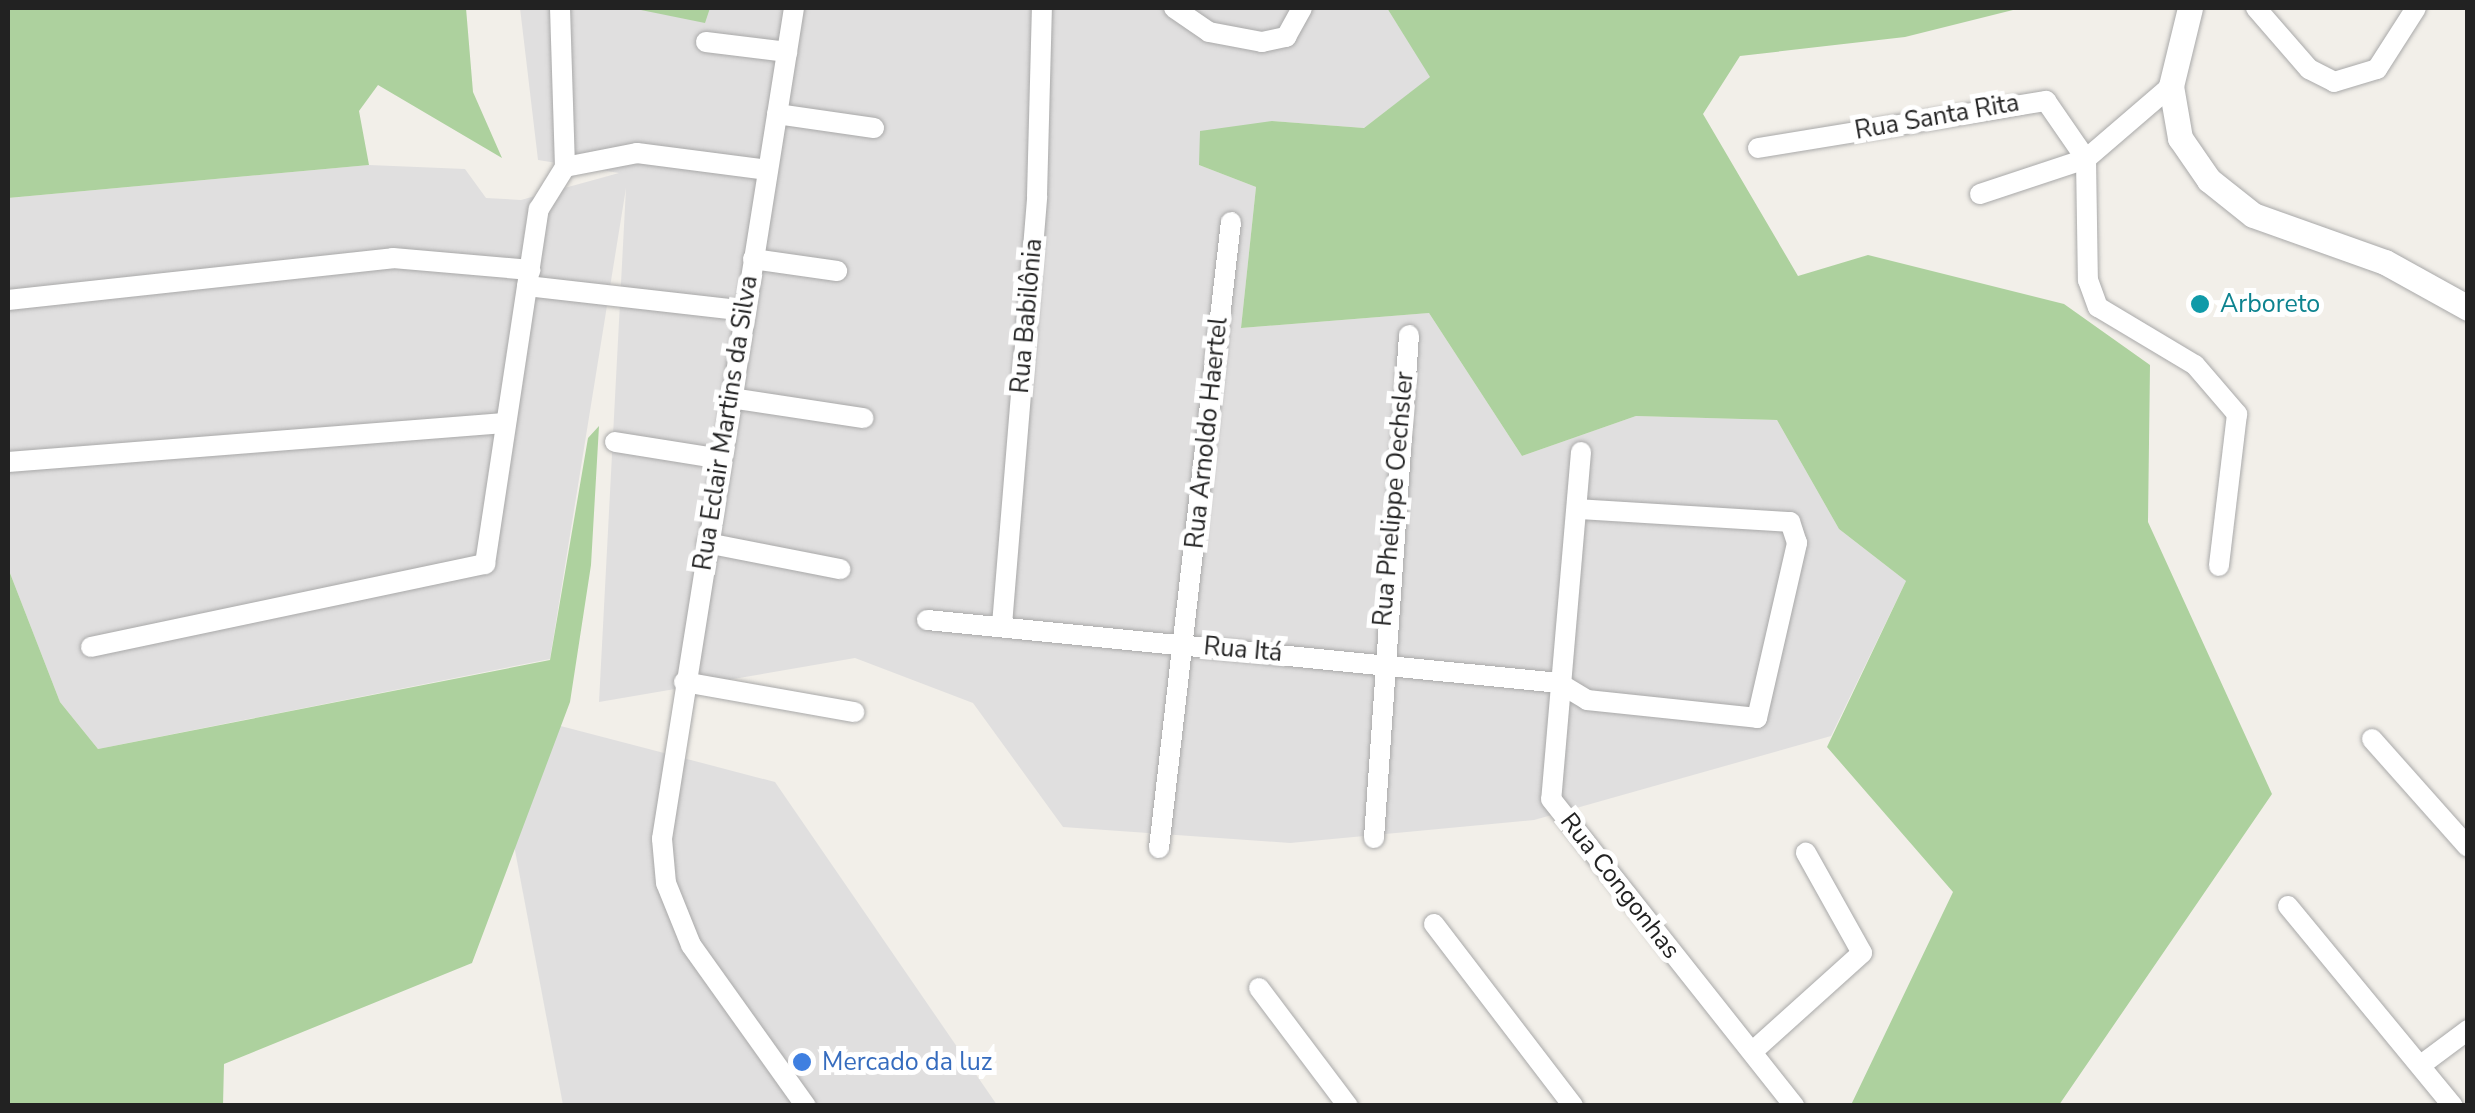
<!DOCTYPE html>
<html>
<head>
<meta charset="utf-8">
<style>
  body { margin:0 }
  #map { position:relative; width:2475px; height:1113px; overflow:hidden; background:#f2efe9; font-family:"Nunito Sans",sans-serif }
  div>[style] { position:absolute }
  .residential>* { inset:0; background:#e0dfdf }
  .forest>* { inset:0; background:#add19e }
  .roads { filter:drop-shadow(0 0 2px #a9a9a9) drop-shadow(0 0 2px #a9a9a9) }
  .minor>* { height:20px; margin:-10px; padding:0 10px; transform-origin:10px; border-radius:10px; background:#fff }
  .tertiary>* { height:25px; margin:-12.5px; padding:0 12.5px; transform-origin:12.5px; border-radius:12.5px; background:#fff }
  .dots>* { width:28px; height:28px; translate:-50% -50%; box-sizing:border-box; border:5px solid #fff; border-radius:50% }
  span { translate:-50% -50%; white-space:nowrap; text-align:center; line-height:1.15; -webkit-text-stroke:10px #fff; paint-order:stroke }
  .street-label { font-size:25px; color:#222 }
  .culture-label { font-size:25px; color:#0d838f }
  .left { translate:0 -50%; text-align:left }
  .shop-label { font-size:25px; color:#366cbe }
  .frame { position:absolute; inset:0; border:10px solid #222; pointer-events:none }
</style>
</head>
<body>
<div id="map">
  <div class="residential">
    <i style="clip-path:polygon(520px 8px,1387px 8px,1431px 77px,1364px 128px,1272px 121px,1199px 165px,1256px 187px,1241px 328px,1429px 313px,1522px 456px,1636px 416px,1777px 420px,1839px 529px,1906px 581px,1831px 736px,1534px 820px,1290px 843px,1063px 827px,973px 703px,855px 658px,599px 702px,626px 188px,550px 659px,98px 749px,60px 702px,8px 568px,8px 198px,369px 165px,465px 169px,486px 198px,521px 200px,619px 173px,538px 160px)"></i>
    <i style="clip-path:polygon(488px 707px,775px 782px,997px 1105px,563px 1105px)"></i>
  </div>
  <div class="forest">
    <i style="clip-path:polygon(8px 8px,466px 8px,473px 92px,502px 158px,378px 85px,359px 111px,369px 165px,8px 198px)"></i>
    <i style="clip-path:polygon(631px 8px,710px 8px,705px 23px)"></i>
    <i style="clip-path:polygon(1387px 8px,2021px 8px,1905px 37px,1740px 56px,1703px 114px,1798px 276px,1868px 255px,2064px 304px,2150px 365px,2148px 522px,2272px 794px,2059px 1105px,1851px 1105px,1953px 892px,1827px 747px,1906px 581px,1839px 529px,1777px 420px,1636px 416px,1522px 456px,1429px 313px,1241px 328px,1256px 187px,1199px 165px,1200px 131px,1272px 121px,1364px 128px,1430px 77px)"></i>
    <i style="clip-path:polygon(599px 426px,591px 565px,570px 702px,472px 963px,224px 1064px,223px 1105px,8px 1105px,8px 568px,60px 702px,98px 749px,550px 660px,588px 438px)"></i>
  </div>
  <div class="roads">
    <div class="minor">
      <i style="left:560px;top:8px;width:159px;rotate:88.2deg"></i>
      <i style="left:794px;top:8px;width:841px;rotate:99.03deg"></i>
      <i style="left:662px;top:839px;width:44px;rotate:84.8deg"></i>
      <i style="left:666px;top:883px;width:67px;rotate:68deg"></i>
      <i style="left:691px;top:945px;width:198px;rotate:54.5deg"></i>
      <i style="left:1174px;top:8px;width:42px;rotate:34.4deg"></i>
      <i style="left:1209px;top:32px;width:54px;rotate:10.7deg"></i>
      <i style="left:1262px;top:42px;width:25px;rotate:-12deg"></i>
      <i style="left:1286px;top:37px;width:33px;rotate:-61deg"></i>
      <i style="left:2256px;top:8px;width:81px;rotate:49deg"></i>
      <i style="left:2309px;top:69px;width:28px;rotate:27deg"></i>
      <i style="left:2334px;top:82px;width:45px;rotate:-16.8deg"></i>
      <i style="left:2377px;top:69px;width:72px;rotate:-57.4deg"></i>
      <i style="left:706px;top:42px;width:82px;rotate:7deg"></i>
      <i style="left:777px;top:114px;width:98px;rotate:8.2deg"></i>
      <i style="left:1758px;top:148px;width:292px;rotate:-9.3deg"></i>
      <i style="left:2046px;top:101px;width:70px;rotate:55.4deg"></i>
      <i style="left:2086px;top:159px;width:121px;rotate:89.1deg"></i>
      <i style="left:2088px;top:280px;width:29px;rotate:70deg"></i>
      <i style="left:2098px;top:307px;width:113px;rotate:30.9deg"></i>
      <i style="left:2195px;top:365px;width:65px;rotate:49.4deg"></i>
      <i style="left:2237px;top:414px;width:153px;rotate:96.8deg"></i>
      <i style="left:565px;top:167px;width:73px;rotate:-11deg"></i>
      <i style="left:637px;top:153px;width:132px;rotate:7.4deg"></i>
      <i style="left:1980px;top:194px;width:112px;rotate:-18.3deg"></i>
      <i style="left:2086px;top:159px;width:112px;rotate:-40.7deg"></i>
      <i style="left:753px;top:259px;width:85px;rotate:8.1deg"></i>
      <i style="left:527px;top:286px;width:219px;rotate:6.5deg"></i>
      <i style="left:8px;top:300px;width:387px;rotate:-6.2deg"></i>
      <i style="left:393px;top:258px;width:138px;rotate:5deg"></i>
      <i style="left:731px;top:398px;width:134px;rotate:8.6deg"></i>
      <i style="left:615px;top:442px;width:107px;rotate:9.1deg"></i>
      <i style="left:1581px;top:452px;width:348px;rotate:94.9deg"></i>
      <i style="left:1551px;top:799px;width:392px;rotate:51.6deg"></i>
      <i style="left:8px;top:462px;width:498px;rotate:-4.5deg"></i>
      <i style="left:707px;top:543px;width:136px;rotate:11.1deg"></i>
      <i style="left:927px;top:620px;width:635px;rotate:5.69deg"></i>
      <i style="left:1559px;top:683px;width:33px;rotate:31deg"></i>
      <i style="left:1587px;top:700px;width:171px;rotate:6deg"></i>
      <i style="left:1757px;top:718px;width:180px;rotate:-77.1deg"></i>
      <i style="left:1797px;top:543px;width:22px;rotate:-108deg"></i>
      <i style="left:1790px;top:522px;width:213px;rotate:-176.5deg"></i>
      <i style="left:1002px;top:625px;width:430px;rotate:-85.3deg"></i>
      <i style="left:1037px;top:196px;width:188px;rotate:-88.5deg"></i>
      <i style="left:91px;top:647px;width:403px;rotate:-11.9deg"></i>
      <i style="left:485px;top:564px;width:359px;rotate:-81.4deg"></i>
      <i style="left:539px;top:209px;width:49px;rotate:-58.2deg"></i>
      <i style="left:684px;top:682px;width:173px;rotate:10deg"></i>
      <i style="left:2372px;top:739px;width:144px;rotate:48.4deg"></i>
      <i style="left:1374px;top:838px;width:504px;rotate:-86.02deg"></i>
      <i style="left:1159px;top:848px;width:630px;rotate:-83.44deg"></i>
      <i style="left:2288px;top:906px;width:259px;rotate:50.5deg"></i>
      <i style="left:1434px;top:924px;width:229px;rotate:52.6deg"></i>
      <i style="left:1259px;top:988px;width:148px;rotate:53deg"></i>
      <i style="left:1752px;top:1052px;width:148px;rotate:-42deg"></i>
      <i style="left:1862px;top:953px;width:115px;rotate:-119.2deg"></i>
      <i style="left:2421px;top:1065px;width:59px;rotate:-36.7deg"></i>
    </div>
    <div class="tertiary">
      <i style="left:2190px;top:8px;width:80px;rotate:103.7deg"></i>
      <i style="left:2171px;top:86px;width:53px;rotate:80.2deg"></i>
      <i style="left:2180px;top:138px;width:51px;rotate:55.4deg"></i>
      <i style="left:2209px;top:180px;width:56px;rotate:38.5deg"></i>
      <i style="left:2253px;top:215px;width:140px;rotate:19.6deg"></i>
      <i style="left:2385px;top:262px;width:95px;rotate:29deg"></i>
    </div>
  </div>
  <div class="dots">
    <i style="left:2200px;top:304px;background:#0f9aa8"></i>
    <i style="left:802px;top:1062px;background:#3f7fe0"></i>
  </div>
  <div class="street-label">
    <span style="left:1937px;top:117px;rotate:-10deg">Rua Santa Rita</span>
    <span style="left:1027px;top:316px;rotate:-85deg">Rua Babilônia</span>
    <span style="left:726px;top:423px;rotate:-81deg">Rua Eclair Martins da Silva</span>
    <span style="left:1207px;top:433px;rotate:-84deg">Rua Arnoldo Haertel</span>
    <span style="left:1394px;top:499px;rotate:-85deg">Rua Phelippe Oechsler</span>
    <span style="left:1243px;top:650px;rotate:5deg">Rua Itá</span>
    <span style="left:1620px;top:886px;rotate:52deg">Rua Congonhas</span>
  </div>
  <div class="culture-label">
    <span class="left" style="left:2220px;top:304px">Arboreto</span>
  </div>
  <div class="shop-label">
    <span class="left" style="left:822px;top:1062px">Mercado da luz</span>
  </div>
  <div class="frame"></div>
</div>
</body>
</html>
